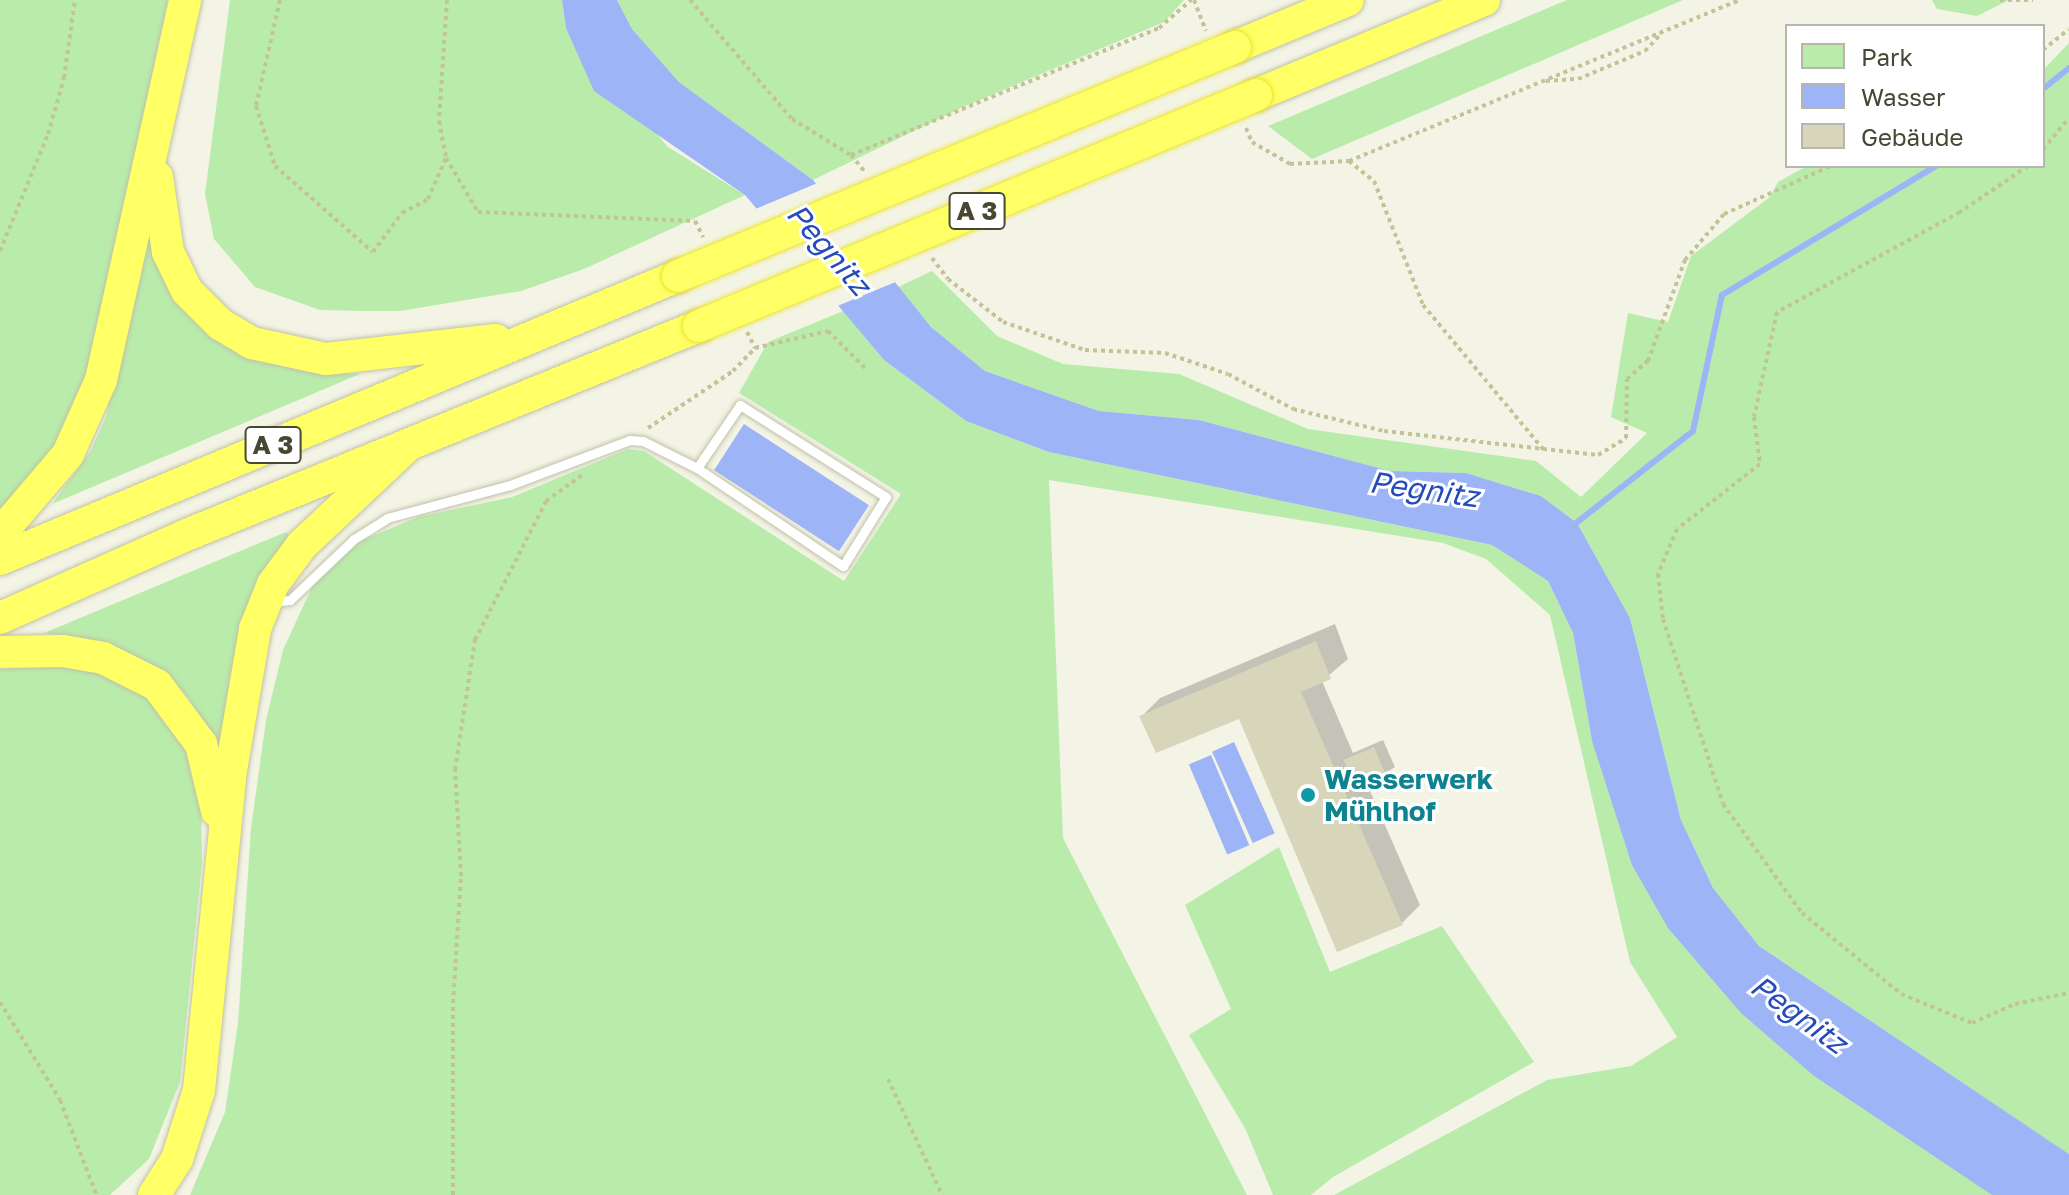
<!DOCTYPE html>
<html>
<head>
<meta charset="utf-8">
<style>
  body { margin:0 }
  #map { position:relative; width:2069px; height:1195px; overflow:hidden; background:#f4f4e6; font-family:"Golos Text",sans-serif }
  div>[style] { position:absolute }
  .green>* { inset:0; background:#b9ecab }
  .water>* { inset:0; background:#9db4f6; transform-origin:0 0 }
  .pier>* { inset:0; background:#f4f4e6 }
  .shadow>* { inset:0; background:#0003 }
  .stream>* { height:6px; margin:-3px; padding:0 3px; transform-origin:3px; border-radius:3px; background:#9db4f6 }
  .building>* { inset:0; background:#d7d5ba; transform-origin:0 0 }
  .path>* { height:4px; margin-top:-2px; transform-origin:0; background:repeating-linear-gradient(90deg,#c3c398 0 4px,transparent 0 8px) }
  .roads { filter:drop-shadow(0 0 2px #c1c1a8) drop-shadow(0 0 2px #c1c1a8) }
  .service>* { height:9px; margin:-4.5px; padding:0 4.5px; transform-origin:4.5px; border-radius:4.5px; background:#fff }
  .motorway>* { height:32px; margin:-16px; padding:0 16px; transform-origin:16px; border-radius:16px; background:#ff6 }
  .bridges { filter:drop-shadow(0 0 2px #eae42a) drop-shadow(0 0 2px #eae42a) }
  .motorway-bridge>* { height:32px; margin:-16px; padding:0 16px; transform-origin:16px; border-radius:16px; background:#ff6 }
  .dots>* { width:22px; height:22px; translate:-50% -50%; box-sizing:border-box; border:4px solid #fff; border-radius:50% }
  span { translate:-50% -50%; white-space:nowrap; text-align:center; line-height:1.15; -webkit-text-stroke:6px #fff; paint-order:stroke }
  .shield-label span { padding:2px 6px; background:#fff; border:2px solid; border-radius:6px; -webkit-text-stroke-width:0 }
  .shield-label { font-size:26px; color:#484734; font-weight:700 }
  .culture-label { font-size:28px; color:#0d838f; font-weight:700 }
  .left { translate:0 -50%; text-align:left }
  .water-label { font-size:30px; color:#254abc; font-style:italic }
  .legend { position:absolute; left:1785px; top:24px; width:260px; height:144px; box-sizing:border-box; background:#fff; border:2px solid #b6b5ae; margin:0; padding:10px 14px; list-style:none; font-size:24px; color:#484734 }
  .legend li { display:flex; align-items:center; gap:16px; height:40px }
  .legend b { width:40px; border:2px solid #b6b5ae }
</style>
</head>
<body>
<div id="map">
  <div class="green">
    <i style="clip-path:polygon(0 0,168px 0,90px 367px,57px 449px,0 509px)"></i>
    <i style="clip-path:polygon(230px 0,562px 0,566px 28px,668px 147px,745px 195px,584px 269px,521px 291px,400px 311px,363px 311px,320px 310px,255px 287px,214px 239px,205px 194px)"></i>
    <i style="clip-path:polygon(617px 0,1184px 0,1164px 22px,963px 107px,813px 180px,679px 82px,632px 29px)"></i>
    <i style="clip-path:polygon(1567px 0,1683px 0,1312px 159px,1268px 126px)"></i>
    <i style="clip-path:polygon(1932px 0,2009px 0,1977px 16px,1937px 9px)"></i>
    <i style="clip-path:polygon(2069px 43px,2069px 1154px,1759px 946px,1713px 888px,1681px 820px,1630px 618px,1577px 523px,1541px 496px,1466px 473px,1390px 471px,1199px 420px,1099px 411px,985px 371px,931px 327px,898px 287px,932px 271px,997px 336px,1063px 364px,1179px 374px,1308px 429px,1536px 461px,1581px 497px,1647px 433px,1611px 417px,1628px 313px,1668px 322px,1691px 256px,1770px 197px,1778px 182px,1807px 166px,2043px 166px,2043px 70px)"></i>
    <i style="clip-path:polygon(147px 231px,160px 270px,270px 363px,307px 372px,360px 374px,52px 504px,90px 452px,106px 417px)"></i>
    <i style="clip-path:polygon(843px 311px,884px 360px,966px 421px,1049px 452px,1492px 545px,1548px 581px,1573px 633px,1592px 741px,1814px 1076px,1993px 1195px,1334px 1195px,1547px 1080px,1631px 1066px,1677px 1037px,1630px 962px,1550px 615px,1486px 559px,1443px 543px,1049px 480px,1063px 838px,1247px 1195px,190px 1195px,225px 1112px,238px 1023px,251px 828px,266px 720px,283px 650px,318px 574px,358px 542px,418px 517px,512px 497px,628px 449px,644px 451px,844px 581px,901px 494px,739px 393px,768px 342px)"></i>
    <i style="clip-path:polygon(286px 532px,290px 536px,239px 635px,220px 756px,189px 699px,166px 673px,101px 641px,44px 633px)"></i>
    <i style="clip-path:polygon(45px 664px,83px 666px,144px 695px,191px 758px,201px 798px,202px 862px,180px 1082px,149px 1159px,110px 1195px,0 1195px,0 669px)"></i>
    <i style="clip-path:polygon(1279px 847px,1330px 972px,1442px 926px,1534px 1062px,1333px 1177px,1311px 1195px,1273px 1195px,1245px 1128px,1189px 1035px,1231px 1009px,1185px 905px)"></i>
  </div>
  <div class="water">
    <i style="clip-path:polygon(562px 0,617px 0,632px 29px,679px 82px,813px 180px,931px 327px,985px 371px,1099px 411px,1199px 420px,1390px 471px,1466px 473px,1541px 496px,1577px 523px,1630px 618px,1681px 820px,1713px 888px,1759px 946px,2069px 1154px,2069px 1195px,1992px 1195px,1814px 1076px,1741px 1013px,1668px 928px,1632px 865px,1592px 741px,1573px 633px,1548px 581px,1492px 545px,1049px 452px,966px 421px,884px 360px,745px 195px,594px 91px,566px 28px)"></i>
    <i style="left:744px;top:424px;width:149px;height:55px;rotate:33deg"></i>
    <i style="left:1234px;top:742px;width:100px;height:24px;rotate:66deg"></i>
    <i style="left:1211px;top:755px;width:98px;height:24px;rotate:67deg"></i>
  </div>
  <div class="pier">
    <i style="clip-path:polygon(820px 182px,898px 281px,835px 307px,753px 210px)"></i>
  </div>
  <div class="shadow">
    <i style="clip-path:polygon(1335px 624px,1348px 659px,1322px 681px,1353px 753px,1383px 740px,1395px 767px,1367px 784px,1420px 905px,1402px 923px,1240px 716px,1141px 717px,1160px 698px)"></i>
  </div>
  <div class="stream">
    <i style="left:2043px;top:89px;width:33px;rotate:-39deg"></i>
    <i style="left:1571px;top:527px;width:155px;rotate:-38.2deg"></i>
    <i style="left:1693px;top:431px;width:139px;rotate:-78deg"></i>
    <i style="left:1722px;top:295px;width:250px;rotate:-31.1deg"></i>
  </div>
  <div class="building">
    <i style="clip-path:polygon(1316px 641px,1331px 679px,1301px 692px,1403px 925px,1337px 952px,1239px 719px,1156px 753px,1139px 716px)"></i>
    <i style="left:1374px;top:747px;width:34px;height:33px;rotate:67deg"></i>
  </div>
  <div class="path">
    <i style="left:280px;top:0;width:109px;rotate:102.8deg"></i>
    <i style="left:256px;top:106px;width:63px;rotate:72.4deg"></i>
    <i style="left:275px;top:166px;width:130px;rotate:41.3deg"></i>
    <i style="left:373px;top:252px;width:49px;rotate:-53.4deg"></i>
    <i style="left:402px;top:213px;width:30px;rotate:-28deg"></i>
    <i style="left:428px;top:199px;width:45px;rotate:-66.3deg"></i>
    <i style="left:447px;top:0;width:121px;rotate:93.8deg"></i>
    <i style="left:439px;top:121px;width:38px;rotate:79deg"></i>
    <i style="left:446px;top:158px;width:63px;rotate:59.3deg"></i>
    <i style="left:478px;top:212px;width:217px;rotate:2.4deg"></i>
    <i style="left:695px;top:221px;width:18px;rotate:63deg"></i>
    <i style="left:690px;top:0;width:157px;rotate:49.4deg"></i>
    <i style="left:792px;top:119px;width:69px;rotate:31.4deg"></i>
    <i style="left:851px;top:155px;width:22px;rotate:51deg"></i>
    <i style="left:1194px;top:0;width:33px;rotate:69deg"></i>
    <i style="left:2000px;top:0;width:33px"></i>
    <i style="left:2043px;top:50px;width:33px;rotate:-39deg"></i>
    <i style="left:1546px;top:81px;width:32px;rotate:-4deg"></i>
    <i style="left:1578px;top:79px;width:73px;rotate:-22.7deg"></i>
    <i style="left:1645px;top:51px;width:22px;rotate:-47deg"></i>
    <i style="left:1246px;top:128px;width:15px;rotate:67deg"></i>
    <i style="left:1252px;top:142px;width:44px;rotate:30.1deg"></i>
    <i style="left:1290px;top:164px;width:59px;rotate:-2.9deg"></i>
    <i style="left:1349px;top:161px;width:423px;rotate:-22.4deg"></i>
    <i style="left:2043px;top:149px;width:40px;rotate:-50deg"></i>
    <i style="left:851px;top:155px;width:333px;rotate:-22.4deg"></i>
    <i style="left:1159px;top:28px;width:43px;rotate:-41.2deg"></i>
    <i style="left:1349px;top:161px;width:32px;rotate:39deg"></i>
    <i style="left:1374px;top:181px;width:133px;rotate:68.4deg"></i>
    <i style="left:1423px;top:305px;width:189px;rotate:50.2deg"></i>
    <i style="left:2028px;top:166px;width:82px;rotate:145.9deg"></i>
    <i style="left:1960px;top:212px;width:209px;rotate:151.3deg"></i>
    <i style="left:1777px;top:312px;width:107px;rotate:102.4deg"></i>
    <i style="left:1754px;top:417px;width:47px;rotate:82.7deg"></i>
    <i style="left:1760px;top:464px;width:105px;rotate:141.9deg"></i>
    <i style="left:1677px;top:529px;width:49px;rotate:112.9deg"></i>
    <i style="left:1658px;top:574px;width:45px;rotate:83.7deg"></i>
    <i style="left:1663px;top:619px;width:194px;rotate:72deg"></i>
    <i style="left:1723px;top:804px;width:135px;rotate:54.1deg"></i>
    <i style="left:1802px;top:913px;width:128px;rotate:39.3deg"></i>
    <i style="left:1901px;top:994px;width:77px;rotate:22.2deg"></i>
    <i style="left:1972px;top:1023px;width:47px;rotate:-23.8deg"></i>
    <i style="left:2015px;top:1004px;width:55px;rotate:-11.5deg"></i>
    <i style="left:0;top:251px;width:126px;rotate:-67.7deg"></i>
    <i style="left:48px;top:134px;width:58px;rotate:-74.1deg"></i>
    <i style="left:64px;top:78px;width:79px;rotate:-82deg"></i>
    <i style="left:932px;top:258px;width:26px;rotate:53deg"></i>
    <i style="left:948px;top:279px;width:70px;rotate:38deg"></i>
    <i style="left:1003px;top:322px;width:87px;rotate:18.9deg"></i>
    <i style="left:1085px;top:350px;width:80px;rotate:2.1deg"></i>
    <i style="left:1165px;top:353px;width:66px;rotate:18.4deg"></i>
    <i style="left:1228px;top:374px;width:74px;rotate:28.3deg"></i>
    <i style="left:1293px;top:409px;width:94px;rotate:13.6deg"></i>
    <i style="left:1384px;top:431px;width:215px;rotate:6.4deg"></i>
    <i style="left:1598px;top:455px;width:33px;rotate:-31deg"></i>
    <i style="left:1626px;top:438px;width:59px;rotate:-89deg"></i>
    <i style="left:1627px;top:379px;width:28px;rotate:-41deg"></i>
    <i style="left:1648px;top:361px;width:108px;rotate:-69.9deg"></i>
    <i style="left:1685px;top:260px;width:60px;rotate:-49.7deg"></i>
    <i style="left:1724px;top:214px;width:117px;rotate:-24.2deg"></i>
    <i style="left:747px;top:332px;width:18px;rotate:63deg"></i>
    <i style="left:648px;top:428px;width:102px;rotate:-33.8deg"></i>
    <i style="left:733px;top:371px;width:32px;rotate:-46deg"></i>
    <i style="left:755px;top:348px;width:75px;rotate:-13.1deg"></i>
    <i style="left:828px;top:331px;width:54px;rotate:45deg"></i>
    <i style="left:0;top:1002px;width:115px;rotate:58.5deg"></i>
    <i style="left:60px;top:1100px;width:101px;rotate:69deg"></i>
    <i style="left:888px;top:1079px;width:128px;rotate:65deg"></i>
    <i style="left:453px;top:1195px;width:192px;rotate:-90deg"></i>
    <i style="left:453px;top:1003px;width:127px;rotate:-86.4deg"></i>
    <i style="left:461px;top:876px;width:106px;rotate:-93.2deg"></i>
    <i style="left:455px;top:770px;width:132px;rotate:-81.3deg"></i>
    <i style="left:475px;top:640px;width:156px;rotate:-62.9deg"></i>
    <i style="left:546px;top:501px;width:44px;rotate:-35.8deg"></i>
  </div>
  <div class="roads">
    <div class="service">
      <i style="left:271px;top:602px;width:19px;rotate:-6deg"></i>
      <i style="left:290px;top:600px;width:88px;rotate:-43.6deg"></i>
      <i style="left:354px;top:539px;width:39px;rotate:-32deg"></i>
      <i style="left:387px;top:518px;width:127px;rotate:-15deg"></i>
      <i style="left:510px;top:485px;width:128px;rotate:-20.6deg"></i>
      <i style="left:630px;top:440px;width:13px;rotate:4deg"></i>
      <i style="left:643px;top:441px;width:60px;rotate:26.6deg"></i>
      <i style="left:697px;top:468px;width:176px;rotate:33.9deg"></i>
      <i style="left:843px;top:566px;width:81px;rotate:-58.1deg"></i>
      <i style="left:886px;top:497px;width:173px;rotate:-147.8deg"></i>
      <i style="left:740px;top:405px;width:76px;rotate:124.3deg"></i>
    </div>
    <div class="motorway">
      <i style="left:1235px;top:47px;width:122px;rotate:-22.6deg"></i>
      <i style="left:1256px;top:95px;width:247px;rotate:-22.6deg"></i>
      <i style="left:157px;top:177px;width:76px;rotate:81.7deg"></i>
      <i style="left:168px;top:252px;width:43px;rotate:64deg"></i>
      <i style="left:187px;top:291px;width:47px;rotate:45deg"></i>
      <i style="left:220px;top:324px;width:37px;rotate:31deg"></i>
      <i style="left:252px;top:343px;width:76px;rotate:12.2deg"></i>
      <i style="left:326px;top:359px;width:171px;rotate:-6.4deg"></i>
      <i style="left:0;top:534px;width:105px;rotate:-49.6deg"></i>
      <i style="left:68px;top:454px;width:81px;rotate:-66deg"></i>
      <i style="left:101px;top:380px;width:389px;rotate:-77.5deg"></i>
      <i style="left:0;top:559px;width:735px;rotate:-22.66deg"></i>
      <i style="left:0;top:618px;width:201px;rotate:-24deg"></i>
      <i style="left:184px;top:536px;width:556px;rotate:-22.18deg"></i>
      <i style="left:0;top:652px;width:63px;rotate:-0.9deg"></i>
      <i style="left:63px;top:651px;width:41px;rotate:9.9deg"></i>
      <i style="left:103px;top:658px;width:60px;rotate:26.6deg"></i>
      <i style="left:157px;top:685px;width:74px;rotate:53.3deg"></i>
      <i style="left:201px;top:744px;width:69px;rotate:76.6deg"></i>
      <i style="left:154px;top:1195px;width:43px;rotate:-57.4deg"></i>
      <i style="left:177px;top:1159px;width:72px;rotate:-72.3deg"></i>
      <i style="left:199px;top:1090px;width:322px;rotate:-84.3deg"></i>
      <i style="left:231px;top:770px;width:143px;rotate:-80.3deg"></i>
      <i style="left:255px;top:629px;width:48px;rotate:-68.2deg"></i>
      <i style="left:273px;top:584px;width:49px;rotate:-53.4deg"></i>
      <i style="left:302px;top:545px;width:141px;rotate:-43.3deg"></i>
    </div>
  </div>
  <div class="bridges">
    <div class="motorway-bridge">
      <i style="left:678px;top:276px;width:602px;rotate:-22.35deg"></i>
      <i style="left:699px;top:326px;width:603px;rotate:-22.52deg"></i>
    </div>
  </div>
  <div class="dots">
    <i style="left:1308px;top:795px;background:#0f9aa8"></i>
  </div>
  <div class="shield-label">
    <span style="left:977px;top:211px">A 3</span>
    <span style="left:273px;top:445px">A 3</span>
  </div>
  <div class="culture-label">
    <span class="left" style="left:1324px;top:795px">Wasserwerk<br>Mühlhof</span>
  </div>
  <div class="water-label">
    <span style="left:829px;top:249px;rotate:49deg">Pegnitz</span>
    <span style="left:1424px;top:489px;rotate:8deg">Pegnitz</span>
    <span style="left:1799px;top:1014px;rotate:36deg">Pegnitz</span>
  </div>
  <ul class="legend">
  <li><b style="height:22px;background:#b9ecab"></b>Park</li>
  <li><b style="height:22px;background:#9db4f6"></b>Wasser</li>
  <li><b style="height:22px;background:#d7d5ba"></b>Gebäude</li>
  </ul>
</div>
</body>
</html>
